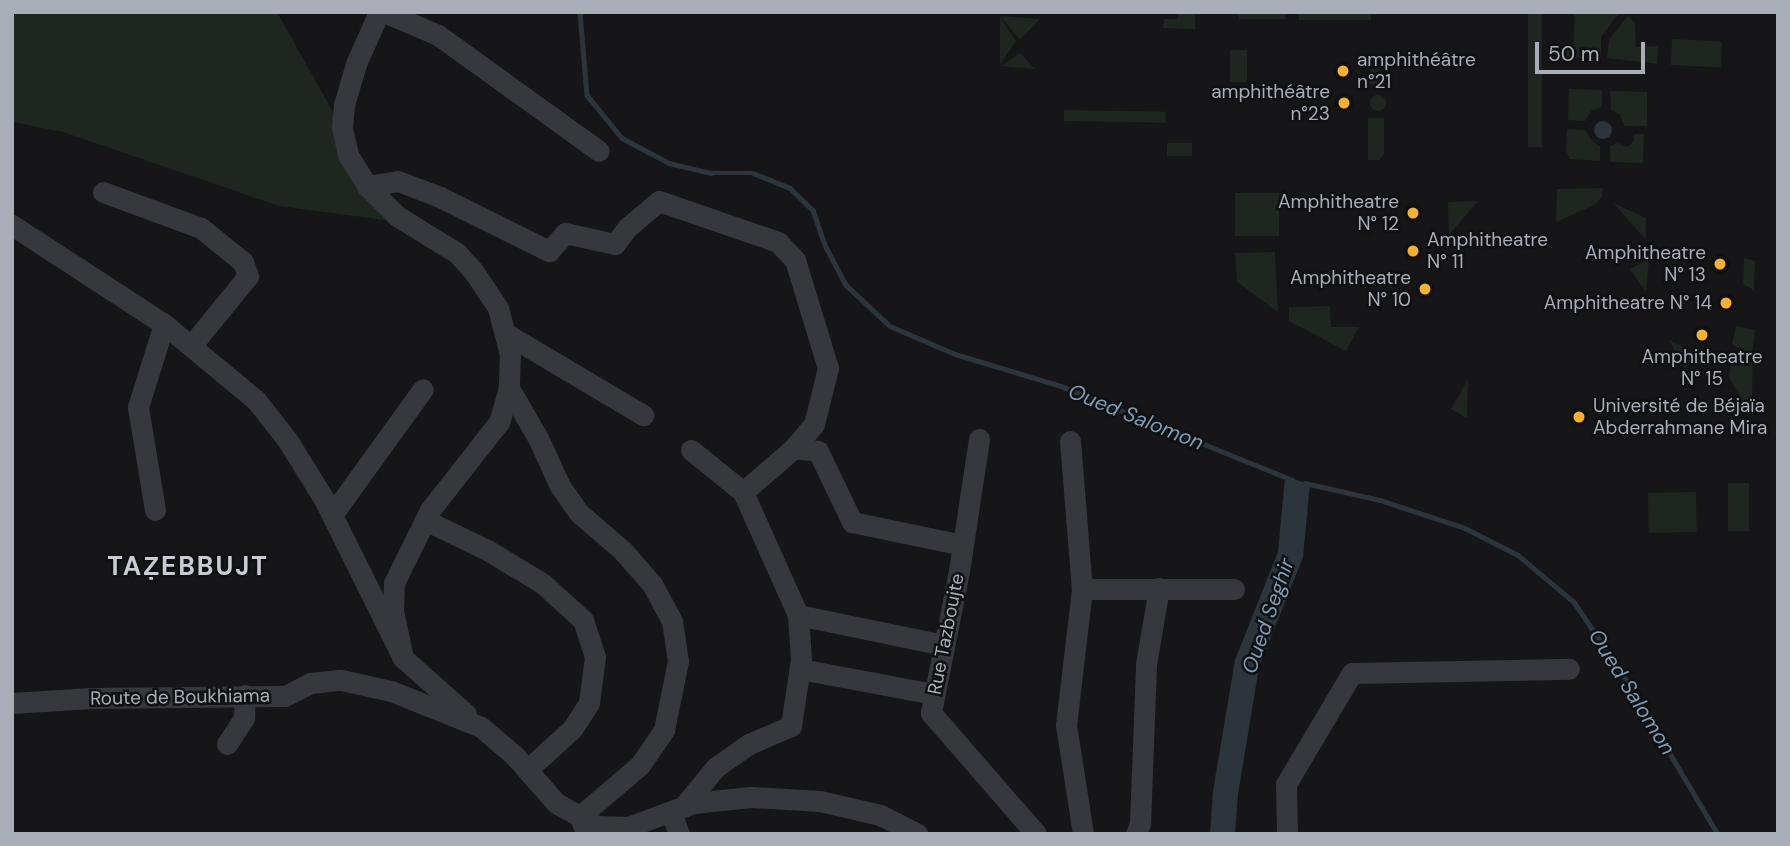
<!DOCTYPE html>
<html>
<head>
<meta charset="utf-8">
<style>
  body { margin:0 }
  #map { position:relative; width:1790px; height:846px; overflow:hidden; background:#161618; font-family:"DM Sans",sans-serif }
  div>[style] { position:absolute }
  .green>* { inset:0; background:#1e261f; transform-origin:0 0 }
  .round { border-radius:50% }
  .water>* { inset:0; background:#2c353c }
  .stream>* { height:4.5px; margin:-2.25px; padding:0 2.25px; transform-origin:2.25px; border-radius:2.25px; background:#2c353c }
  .minor>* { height:21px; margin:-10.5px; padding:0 10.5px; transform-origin:10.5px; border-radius:10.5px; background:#37383d }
  .dots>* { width:19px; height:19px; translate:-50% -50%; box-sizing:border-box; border:4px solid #111113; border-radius:50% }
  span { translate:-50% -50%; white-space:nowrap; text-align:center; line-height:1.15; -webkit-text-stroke:5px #111113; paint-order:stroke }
  .poi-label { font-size:19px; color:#a8adb8 }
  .left { translate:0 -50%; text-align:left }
  .right { translate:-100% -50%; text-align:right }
  .street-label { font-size:19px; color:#a8adb8 }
  .water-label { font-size:21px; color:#7f9bb3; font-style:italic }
  .district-label { font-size:26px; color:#c9ccd4; font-weight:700; letter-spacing:2px }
  .frame { position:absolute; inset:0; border:14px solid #a8adb8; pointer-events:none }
  .scale { position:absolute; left:1535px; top:42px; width:110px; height:32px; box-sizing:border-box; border:4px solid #a8adb8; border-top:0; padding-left:9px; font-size:21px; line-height:24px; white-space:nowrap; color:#a8adb8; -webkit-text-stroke:5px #111113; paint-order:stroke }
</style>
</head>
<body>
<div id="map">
  <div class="green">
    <i style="clip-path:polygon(12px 12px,277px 12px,342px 128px,348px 155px,408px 223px,279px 206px,63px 132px,12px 122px)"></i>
    <i style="clip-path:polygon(1178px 12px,1195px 12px,1195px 29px,1163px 28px,1164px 19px,1178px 19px)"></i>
    <i style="left:1239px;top:12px;width:46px;height:7px"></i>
    <i style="left:1299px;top:12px;width:72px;height:8px"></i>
    <i style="left:1528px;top:12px;width:14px;height:135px"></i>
    <i style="clip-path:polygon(1575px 12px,1620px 12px,1601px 37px,1601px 59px,1564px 57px,1565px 45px,1573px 45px)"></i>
    <i style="clip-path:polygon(1000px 16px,1040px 19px,1020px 40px)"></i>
    <i style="clip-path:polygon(1628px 16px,1635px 23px,1636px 47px,1658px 46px,1657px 64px,1607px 58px,1609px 39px)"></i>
    <i style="clip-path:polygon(1000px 17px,1016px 41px,1000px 65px)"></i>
    <i style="left:1672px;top:39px;width:50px;height:26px;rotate:3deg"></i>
    <i style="left:1230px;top:50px;width:17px;height:32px"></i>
    <i style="clip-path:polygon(1020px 53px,1035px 69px,1002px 66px)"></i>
    <i style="clip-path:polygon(1376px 55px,1380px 59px,1381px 84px,1370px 84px,1369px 56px)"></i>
    <i style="clip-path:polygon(1569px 89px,1602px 90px,1602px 107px,1591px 111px,1585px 121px,1568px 120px)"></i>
    <i style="clip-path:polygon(1610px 91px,1647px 92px,1647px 126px,1625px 126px,1619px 114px,1611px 110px)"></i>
    <i class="round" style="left:1370px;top:95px;width:16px;height:16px"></i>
    <i style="left:1064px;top:110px;width:102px;height:11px;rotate:1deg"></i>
    <i style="clip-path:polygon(1368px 118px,1384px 118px,1384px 153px,1380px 160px,1368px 160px)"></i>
    <i style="clip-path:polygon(1567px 129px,1585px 130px,1592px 141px,1600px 146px,1600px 161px,1570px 159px,1566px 151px)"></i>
    <i style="clip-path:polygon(1634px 134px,1644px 134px,1643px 163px,1610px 162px,1610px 146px,1618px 143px,1624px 147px,1629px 146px,1634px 141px)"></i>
    <i style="left:1167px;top:143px;width:25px;height:13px"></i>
    <i style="clip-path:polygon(1603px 188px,1602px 197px,1596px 204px,1556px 222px,1557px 189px)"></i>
    <i style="left:1235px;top:193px;width:44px;height:43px"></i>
    <i style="clip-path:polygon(1478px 201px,1449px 235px,1448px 202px)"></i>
    <i style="clip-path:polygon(1613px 203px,1646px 218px,1646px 240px)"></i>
    <i style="clip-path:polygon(1275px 252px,1278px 312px,1237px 282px,1235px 253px)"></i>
    <i style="clip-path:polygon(1744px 258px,1755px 261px,1754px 290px,1743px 284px)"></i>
    <i style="clip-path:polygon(1649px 259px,1646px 292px,1630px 269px)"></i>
    <i style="clip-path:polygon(1330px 306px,1331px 327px,1359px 327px,1346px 351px,1289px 321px,1289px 307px)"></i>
    <i style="clip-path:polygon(1736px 326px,1755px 330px,1752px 355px,1732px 344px)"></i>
    <i style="clip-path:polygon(1669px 340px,1705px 357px,1684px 368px)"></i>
    <i style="clip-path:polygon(1732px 350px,1753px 360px,1752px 399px,1745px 404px,1729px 378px)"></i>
    <i style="clip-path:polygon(1468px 379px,1467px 418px,1451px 409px)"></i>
    <i style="left:1728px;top:483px;width:21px;height:48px"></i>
    <i style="left:1696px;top:492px;width:40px;height:48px;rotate:89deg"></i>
  </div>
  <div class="water">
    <i class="round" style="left:1594px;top:121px;width:18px;height:18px"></i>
    <i style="clip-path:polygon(1285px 477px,1310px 484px,1303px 557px,1259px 667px,1238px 794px,1235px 834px,1210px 834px,1213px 791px,1235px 660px,1278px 552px)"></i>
  </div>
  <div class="stream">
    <i style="left:580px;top:12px;width:83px;rotate:85.2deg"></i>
    <i style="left:587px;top:95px;width:55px;rotate:50.9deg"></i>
    <i style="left:622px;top:138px;width:53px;rotate:28deg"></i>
    <i style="left:669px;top:163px;width:43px;rotate:13.4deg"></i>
    <i style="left:711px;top:173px;width:42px"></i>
    <i style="left:753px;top:173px;width:40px;rotate:22deg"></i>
    <i style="left:790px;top:188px;width:32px;rotate:44deg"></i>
    <i style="left:813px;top:210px;width:39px;rotate:71deg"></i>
    <i style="left:826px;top:247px;width:43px;rotate:62.2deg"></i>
    <i style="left:846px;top:285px;width:60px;rotate:43deg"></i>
    <i style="left:890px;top:326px;width:71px;rotate:23.3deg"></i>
    <i style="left:955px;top:354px;width:111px;rotate:16.8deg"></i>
    <i style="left:1061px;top:386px;width:250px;rotate:22.1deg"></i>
    <i style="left:1305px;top:483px;width:77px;rotate:12.8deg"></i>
    <i style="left:1380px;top:500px;width:89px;rotate:18.2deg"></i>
    <i style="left:1465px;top:528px;width:59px;rotate:27deg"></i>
    <i style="left:1518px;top:555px;width:73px;rotate:40deg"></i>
    <i style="left:1574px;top:602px;width:89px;rotate:56deg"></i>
    <i style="left:1624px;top:676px;width:184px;rotate:59.3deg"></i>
  </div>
  <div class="minor">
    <i style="left:379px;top:12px;width:57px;rotate:113.9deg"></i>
    <i style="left:356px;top:64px;width:43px;rotate:106.3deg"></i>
    <i style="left:344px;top:105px;width:23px;rotate:95deg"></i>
    <i style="left:342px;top:128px;width:28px;rotate:77deg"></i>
    <i style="left:348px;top:155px;width:36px;rotate:58deg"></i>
    <i style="left:367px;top:186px;width:42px;rotate:45deg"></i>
    <i style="left:397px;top:216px;width:70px;rotate:31.7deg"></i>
    <i style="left:457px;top:253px;width:25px;rotate:48deg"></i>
    <i style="left:474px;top:272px;width:43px;rotate:56.3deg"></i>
    <i style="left:498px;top:308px;width:48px;rotate:75.4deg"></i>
    <i style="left:510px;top:354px;width:34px;rotate:92deg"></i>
    <i style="left:509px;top:388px;width:35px;rotate:106deg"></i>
    <i style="left:499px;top:422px;width:112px;rotate:128.1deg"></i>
    <i style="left:430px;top:510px;width:81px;rotate:116.3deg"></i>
    <i style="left:394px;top:583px;width:28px;rotate:92deg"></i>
    <i style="left:393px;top:611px;width:48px;rotate:78deg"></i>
    <i style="left:384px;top:12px;width:59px;rotate:23.1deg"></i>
    <i style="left:438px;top:35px;width:198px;rotate:35.8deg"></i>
    <i style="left:367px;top:186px;width:31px;rotate:-9deg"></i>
    <i style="left:398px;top:181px;width:45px;rotate:20.9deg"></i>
    <i style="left:440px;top:197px;width:122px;rotate:26.4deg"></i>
    <i style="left:549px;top:251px;width:24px;rotate:-48deg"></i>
    <i style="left:565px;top:233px;width:51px;rotate:12.4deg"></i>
    <i style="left:615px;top:244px;width:21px;rotate:-53deg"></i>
    <i style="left:628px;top:227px;width:40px;rotate:-40deg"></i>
    <i style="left:659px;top:201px;width:126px;rotate:19deg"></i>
    <i style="left:778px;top:242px;width:25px;rotate:47deg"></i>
    <i style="left:795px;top:260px;width:113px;rotate:73deg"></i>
    <i style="left:828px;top:368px;width:58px;rotate:104deg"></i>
    <i style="left:814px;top:424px;width:31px;rotate:130deg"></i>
    <i style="left:103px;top:192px;width:104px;rotate:20.2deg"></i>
    <i style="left:201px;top:228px;width:54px;rotate:39deg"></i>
    <i style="left:243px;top:262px;width:15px;rotate:70deg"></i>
    <i style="left:248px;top:276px;width:90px;rotate:129.2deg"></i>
    <i style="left:12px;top:225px;width:181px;rotate:33.1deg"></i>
    <i style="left:164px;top:324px;width:119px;rotate:39.6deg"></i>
    <i style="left:256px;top:400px;width:52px;rotate:52deg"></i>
    <i style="left:288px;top:441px;width:70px;rotate:58.3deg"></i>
    <i style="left:325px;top:501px;width:175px;rotate:63.6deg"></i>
    <i style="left:403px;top:658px;width:84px;rotate:41.6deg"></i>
    <i style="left:505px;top:333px;width:161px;rotate:30.7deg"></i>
    <i style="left:509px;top:388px;width:58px;rotate:59.9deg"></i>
    <i style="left:538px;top:438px;width:53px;rotate:65.4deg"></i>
    <i style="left:560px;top:486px;width:33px;rotate:55deg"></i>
    <i style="left:579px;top:513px;width:58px;rotate:40.8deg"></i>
    <i style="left:623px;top:551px;width:44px;rotate:48.7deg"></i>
    <i style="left:652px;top:584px;width:42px;rotate:61.6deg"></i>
    <i style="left:672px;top:621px;width:40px;rotate:81.5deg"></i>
    <i style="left:678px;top:661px;width:70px;rotate:101.5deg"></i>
    <i style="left:664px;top:730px;width:42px;rotate:124.4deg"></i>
    <i style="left:640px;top:765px;width:79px;rotate:139.6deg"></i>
    <i style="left:580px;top:816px;width:13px;rotate:72deg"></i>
    <i style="left:979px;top:439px;width:134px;rotate:98.6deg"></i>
    <i style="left:959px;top:571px;width:145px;rotate:101.2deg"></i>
    <i style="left:931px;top:713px;width:160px;rotate:49deg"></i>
    <i style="left:1070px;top:441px;width:148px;rotate:85.4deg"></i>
    <i style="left:1082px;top:589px;width:137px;rotate:96.7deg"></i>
    <i style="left:1066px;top:725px;width:110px;rotate:81.1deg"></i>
    <i style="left:743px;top:492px;width:67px;rotate:-40.8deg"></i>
    <i style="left:794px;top:448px;width:24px;rotate:7deg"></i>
    <i style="left:818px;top:451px;width:79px;rotate:64.4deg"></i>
    <i style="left:852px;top:522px;width:113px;rotate:11.7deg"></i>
    <i style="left:155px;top:510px;width:104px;rotate:-99.4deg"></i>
    <i style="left:138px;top:407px;width:87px;rotate:-72.6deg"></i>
    <i style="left:332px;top:515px;width:155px;rotate:-54.2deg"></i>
    <i style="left:425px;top:520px;width:71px;rotate:25.8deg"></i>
    <i style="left:489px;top:551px;width:62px;rotate:31.1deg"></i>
    <i style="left:542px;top:583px;width:55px;rotate:42.1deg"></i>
    <i style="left:583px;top:620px;width:39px;rotate:72deg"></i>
    <i style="left:595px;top:657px;width:46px;rotate:97.4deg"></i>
    <i style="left:589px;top:703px;width:31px;rotate:123deg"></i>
    <i style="left:572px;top:729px;width:61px;rotate:137.7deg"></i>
    <i style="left:1082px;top:589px;width:152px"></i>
    <i style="left:798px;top:615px;width:149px;rotate:11.6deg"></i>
    <i style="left:800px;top:669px;width:136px;rotate:10.6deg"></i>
    <i style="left:12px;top:703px;width:80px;rotate:-3.6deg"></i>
    <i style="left:92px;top:698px;width:193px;rotate:-0.6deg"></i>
    <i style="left:285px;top:696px;width:28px;rotate:-27deg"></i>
    <i style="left:310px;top:683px;width:31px;rotate:-6deg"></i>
    <i style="left:341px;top:680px;width:51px;rotate:12.4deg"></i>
    <i style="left:391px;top:691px;width:97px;rotate:21.8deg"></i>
    <i style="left:481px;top:727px;width:45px;rotate:40.5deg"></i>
    <i style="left:515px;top:756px;width:62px;rotate:48.9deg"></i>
    <i style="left:556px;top:803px;width:47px;rotate:29.3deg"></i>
    <i style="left:597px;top:826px;width:31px;rotate:2deg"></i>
    <i style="left:628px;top:827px;width:69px;rotate:-20.3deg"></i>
    <i style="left:693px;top:803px;width:58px;rotate:-5.9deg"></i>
    <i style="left:751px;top:797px;width:69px;rotate:3.3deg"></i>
    <i style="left:820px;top:801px;width:62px;rotate:13.1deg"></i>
    <i style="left:880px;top:815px;width:42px;rotate:26.6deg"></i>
    <i style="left:227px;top:744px;width:31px;rotate:-57deg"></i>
    <i style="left:244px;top:718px;width:23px;rotate:-88deg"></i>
    <i style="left:683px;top:807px;width:52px;rotate:-50.5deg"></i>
    <i style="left:716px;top:767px;width:40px;rotate:-34.9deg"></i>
    <i style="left:749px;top:744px;width:46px;rotate:-23.2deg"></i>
    <i style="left:791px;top:726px;width:68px;rotate:-81.5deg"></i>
    <i style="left:801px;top:659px;width:44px;rotate:-93.9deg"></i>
    <i style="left:798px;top:615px;width:135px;rotate:-114.1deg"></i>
    <i style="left:743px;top:492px;width:67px;rotate:-141.1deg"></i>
    <i style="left:671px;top:812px;width:23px;rotate:70deg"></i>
    <i style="left:1136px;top:834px;width:12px;rotate:-70deg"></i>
    <i style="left:1140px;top:823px;width:159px;rotate:-87.8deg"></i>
    <i style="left:1146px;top:664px;width:77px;rotate:-80.3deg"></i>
    <i style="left:1287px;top:834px;width:50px;rotate:-91.1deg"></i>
    <i style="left:1286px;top:784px;width:129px;rotate:-59.3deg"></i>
    <i style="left:1352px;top:673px;width:217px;rotate:-1.1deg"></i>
  </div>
  <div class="dots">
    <i style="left:1343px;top:71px;background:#f2b134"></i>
    <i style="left:1344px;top:103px;background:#f2b134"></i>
    <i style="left:1413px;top:213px;background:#f2b134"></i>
    <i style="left:1413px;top:251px;background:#f2b134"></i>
    <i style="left:1720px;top:264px;background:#f2b134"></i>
    <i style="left:1425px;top:289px;background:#f2b134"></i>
    <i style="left:1726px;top:303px;background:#f2b134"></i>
    <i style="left:1702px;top:335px;background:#f2b134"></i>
    <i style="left:1579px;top:417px;background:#f2b134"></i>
  </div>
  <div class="poi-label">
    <span class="left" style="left:1357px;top:71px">amphithéâtre<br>n°21</span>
    <span class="right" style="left:1330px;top:103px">amphithéâtre<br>n°23</span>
    <span class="right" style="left:1399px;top:213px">Amphitheatre<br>N° 12</span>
    <span class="left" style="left:1427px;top:251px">Amphitheatre<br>N° 11</span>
    <span class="right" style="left:1706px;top:264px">Amphitheatre<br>N° 13</span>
    <span class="right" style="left:1411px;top:289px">Amphitheatre<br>N° 10</span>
    <span class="right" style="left:1712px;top:303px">Amphitheatre N° 14</span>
    <span style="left:1702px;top:368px">Amphitheatre<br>N° 15</span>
    <span class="left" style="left:1593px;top:417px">Université de Béjaïa<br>Abderrahmane Mira</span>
  </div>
  <div class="street-label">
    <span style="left:946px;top:634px;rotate:-79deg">Rue Tazboujte</span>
    <span style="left:180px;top:697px;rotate:-1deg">Route de Boukhiama</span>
  </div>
  <div class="water-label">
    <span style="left:1136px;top:417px;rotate:22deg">Oued Salomon</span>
    <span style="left:1268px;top:616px;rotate:-71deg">Oued Seghir</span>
    <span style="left:1632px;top:692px;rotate:58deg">Oued Salomon</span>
  </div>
  <div class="district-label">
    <span style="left:188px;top:567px">TAẒEBBUJT</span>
  </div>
  <div class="frame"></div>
  <div class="scale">50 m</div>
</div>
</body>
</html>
